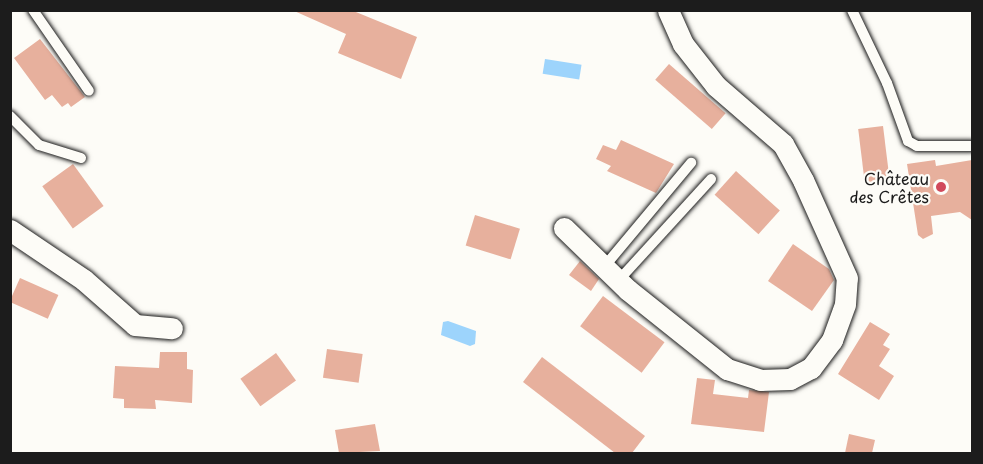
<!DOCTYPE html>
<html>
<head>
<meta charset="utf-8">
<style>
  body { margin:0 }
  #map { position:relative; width:983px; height:464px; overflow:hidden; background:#fdfcf7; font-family:"Playpen Sans",sans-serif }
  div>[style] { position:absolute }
  .water>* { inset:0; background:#9dd4fc; transform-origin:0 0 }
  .building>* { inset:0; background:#e7b09d; transform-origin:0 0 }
  .roads { filter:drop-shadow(0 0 2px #1c1c1c) drop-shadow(0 0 2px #1c1c1c) }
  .lane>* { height:10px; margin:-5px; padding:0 5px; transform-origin:5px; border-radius:5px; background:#fdfcf7 }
  .street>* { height:21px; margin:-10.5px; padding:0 10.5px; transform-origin:10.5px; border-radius:10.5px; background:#fdfcf7 }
  .dots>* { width:16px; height:16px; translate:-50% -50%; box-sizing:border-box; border:3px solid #fdfcf7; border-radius:50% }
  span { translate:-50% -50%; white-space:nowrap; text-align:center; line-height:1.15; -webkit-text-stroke:4.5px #fdfcf7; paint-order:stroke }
  .poi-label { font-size:16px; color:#1c1c1c }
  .right { translate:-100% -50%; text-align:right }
  .frame { position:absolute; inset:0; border:12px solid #1c1c1c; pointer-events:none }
</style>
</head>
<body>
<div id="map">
  <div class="water">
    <i style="left:545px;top:59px;width:37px;height:15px;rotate:9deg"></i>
    <i style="clip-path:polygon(448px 321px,476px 331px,475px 344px,470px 346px,441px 335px,443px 322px)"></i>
  </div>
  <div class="building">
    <i style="clip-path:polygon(292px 10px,351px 10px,417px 37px,401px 79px,338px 53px,346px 34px)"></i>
    <i style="clip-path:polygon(40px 39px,85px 97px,71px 107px,68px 103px,62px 107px,52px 95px,45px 100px,14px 58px)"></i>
    <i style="left:669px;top:64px;width:75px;height:21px;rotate:41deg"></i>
    <i style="left:883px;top:126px;width:54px;height:25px;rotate:83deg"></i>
    <i style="clip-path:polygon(621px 140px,674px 164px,656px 193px,607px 171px,611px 166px,596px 159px,603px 145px,616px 150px)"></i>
    <i style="clip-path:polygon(935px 160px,936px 166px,972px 160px,972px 220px,960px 212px,931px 216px,933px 234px,923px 239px,918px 235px,907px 164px)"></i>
    <i style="left:73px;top:164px;width:52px;height:38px;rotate:54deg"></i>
    <i style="left:736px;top:171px;width:59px;height:32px;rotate:42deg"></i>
    <i style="left:475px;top:215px;width:47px;height:32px;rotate:17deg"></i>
    <i style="clip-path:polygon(793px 244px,829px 269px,834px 280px,812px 311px,768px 281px)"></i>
    <i style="clip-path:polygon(580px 261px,599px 279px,591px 291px,569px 275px)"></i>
    <i style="left:20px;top:278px;width:42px;height:26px;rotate:24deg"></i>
    <i style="left:603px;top:296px;width:77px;height:38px;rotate:37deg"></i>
    <i style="clip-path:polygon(870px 322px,890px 334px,883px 345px,890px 349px,879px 366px,894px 376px,879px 400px,838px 374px)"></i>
    <i style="left:327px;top:349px;width:36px;height:29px;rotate:8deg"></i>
    <i style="clip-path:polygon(160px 352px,187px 352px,187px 369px,193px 370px,192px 403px,155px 400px,156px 409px,124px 408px,124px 399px,113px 398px,115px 366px,159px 368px)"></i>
    <i style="left:276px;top:353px;width:34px;height:44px;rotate:54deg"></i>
    <i style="clip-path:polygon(542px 357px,645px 436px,632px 453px,615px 453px,523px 382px)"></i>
    <i style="clip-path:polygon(697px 378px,715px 380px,713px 394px,748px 398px,749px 390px,769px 392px,764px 432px,691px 424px)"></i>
    <i style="clip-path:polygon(375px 424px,380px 451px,339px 453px,335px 430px)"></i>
    <i style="clip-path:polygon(849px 434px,875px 440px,872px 453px,845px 453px)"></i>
  </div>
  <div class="roads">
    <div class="lane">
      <i style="left:33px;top:10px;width:98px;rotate:55.3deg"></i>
      <i style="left:852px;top:10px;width:81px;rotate:64.4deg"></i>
      <i style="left:887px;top:83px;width:62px;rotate:70.1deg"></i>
      <i style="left:908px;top:141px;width:10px;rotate:29deg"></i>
      <i style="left:917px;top:146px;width:55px"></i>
      <i style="left:10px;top:116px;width:41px;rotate:45deg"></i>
      <i style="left:39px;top:145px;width:44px;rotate:17.2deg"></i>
      <i style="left:604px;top:267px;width:136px;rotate:-50.1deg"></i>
      <i style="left:618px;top:281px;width:138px;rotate:-47.6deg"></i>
    </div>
    <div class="street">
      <i style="left:564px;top:228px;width:89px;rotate:44.1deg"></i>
      <i style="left:628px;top:290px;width:127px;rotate:38.6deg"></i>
      <i style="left:727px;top:369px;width:35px;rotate:18deg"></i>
      <i style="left:760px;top:380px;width:30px;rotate:-2deg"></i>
      <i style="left:790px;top:379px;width:24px;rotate:-28deg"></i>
      <i style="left:811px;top:368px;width:35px;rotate:-53deg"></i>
      <i style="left:832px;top:340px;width:38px;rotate:-70deg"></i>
      <i style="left:845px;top:304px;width:26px;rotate:-86deg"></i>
      <i style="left:847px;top:278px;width:107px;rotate:-114.2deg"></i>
      <i style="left:803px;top:180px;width:41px;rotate:-119.1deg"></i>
      <i style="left:783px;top:144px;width:89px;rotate:-139.1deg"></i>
      <i style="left:716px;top:86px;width:53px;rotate:-128.2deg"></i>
      <i style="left:683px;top:44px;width:37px;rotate:-114deg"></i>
      <i style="left:10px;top:230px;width:89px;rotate:34deg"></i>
      <i style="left:84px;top:280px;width:68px;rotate:41.4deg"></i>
      <i style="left:135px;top:325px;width:37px;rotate:5deg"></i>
    </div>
  </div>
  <div class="dots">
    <i style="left:941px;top:187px;background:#d1495b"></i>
  </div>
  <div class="poi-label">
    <span class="right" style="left:929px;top:187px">Château<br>des Crêtes</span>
  </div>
  <div class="frame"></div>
</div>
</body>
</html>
